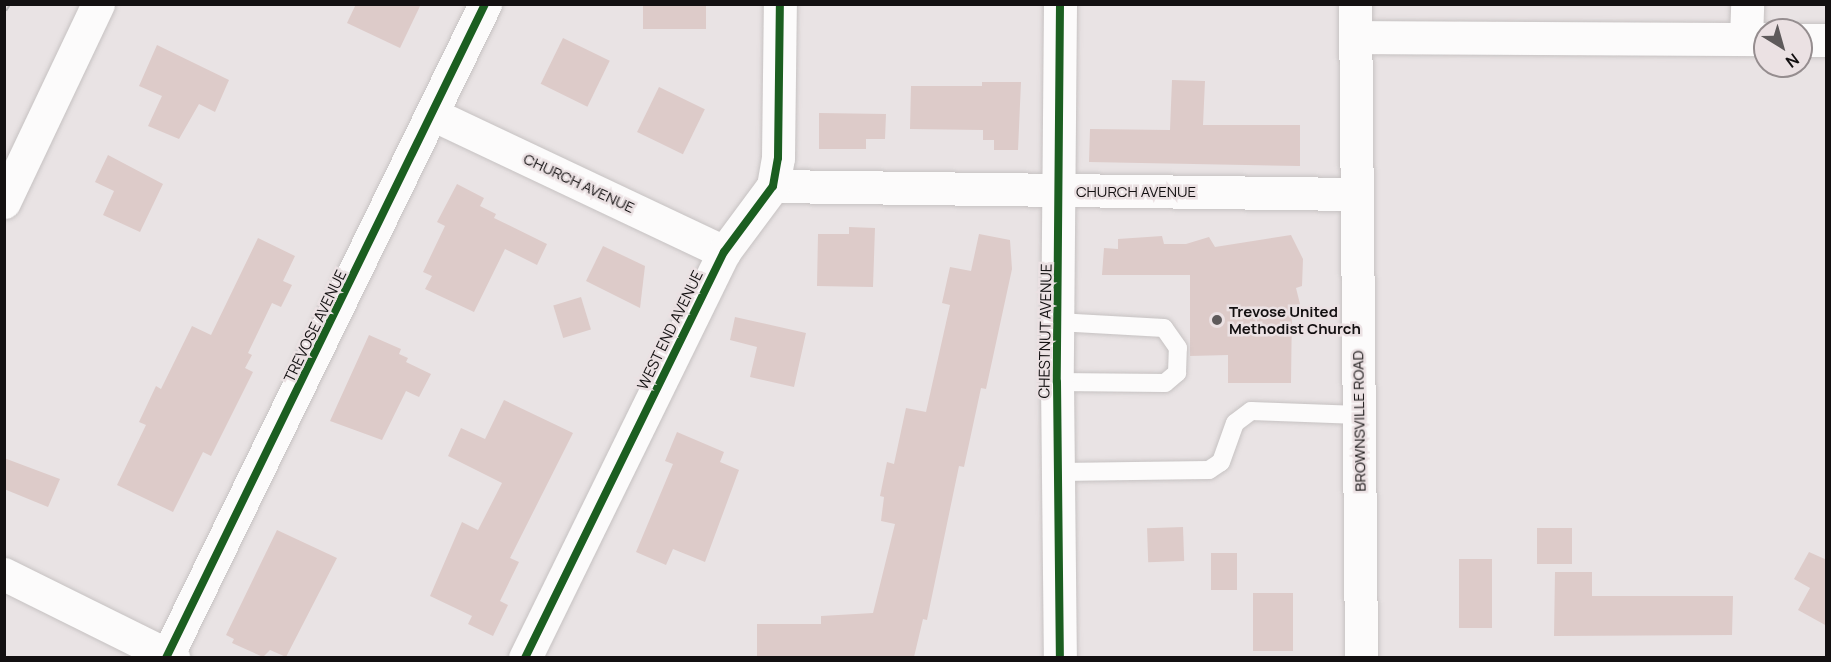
<!DOCTYPE html>
<html>
<head>
<meta charset="utf-8">
<style>
  body { margin:0 }
  #map { position:relative; width:1831px; height:662px; overflow:hidden; background:#e9e3e4; font-family:Manrope,sans-serif }
  div>[style] { position:absolute }
  .building>* { inset:0; background:#ddcbc9; transform-origin:0 0 }
  .roads { filter:drop-shadow(0 0 2px #c6c2c2) drop-shadow(0 0 2px #c6c2c2) }
  .service>* { height:18px; margin:-9px; padding:0 9px; transform-origin:9px; border-radius:9px; background:#fcfbfb }
  .minor>* { height:33px; margin:-16.5px; padding:0 16.5px; transform-origin:16.5px; border-radius:16.5px; background:#fcfbfb }
  .tertiary>* { height:33px; margin:-16.5px; padding:0 16.5px; transform-origin:16.5px; border-radius:16.5px; background:#fcfbfb }
  .rail>* { height:7px; margin-top:-3.5px; transform-origin:0; background:repeating-linear-gradient(90deg,#ebe1e3 0 14px,#b9b8b9 0 28px); box-sizing:border-box; border-block:2px solid #b9b8b9 }
  .cycleway>* { height:8px; margin:-4px; padding:0 4px; transform-origin:4px; border-radius:4px; background:#1b5e20 }
  .dots>* { width:16px; height:16px; translate:-50% -50%; box-sizing:border-box; border:3px solid #ebe1e3; border-radius:50% }
  span { translate:-50% -50%; white-space:nowrap; text-align:center; line-height:1.15; -webkit-text-stroke:5px #ebe1e3; paint-order:stroke }
  .street-label { font-size:15px; color:#131011 }
  .poi-label { font-size:15px; color:#131011; font-weight:700 }
  .left { translate:0 -50%; text-align:left }
  .frame { position:absolute; inset:0; border:6px solid #131011; pointer-events:none }
  .north { position:absolute; left:1753px; top:18px; width:60px; height:60px; box-sizing:border-box; background:#ebe1e3; border:2px solid #958d8f; border-radius:50%; rotate:143deg; font-size:16px; font-weight:700; line-height:24px; text-align:center; color:#131011 }
  .north::after { content:''; display:block; margin:auto; width:21px; height:27px; background:#5e5a5b; clip-path:polygon(50% 0,100% 100%,50% 72%,0 100%) }
</style>
</head>
<body>
<div id="map">
  <div class="building">
    <i style="clip-path:polygon(356px 4px,421px 4px,400px 48px,347px 23px)"></i>
    <i style="left:643px;top:4px;width:63px;height:25px"></i>
    <i style="left:563px;top:38px;width:52px;height:51px;rotate:26deg"></i>
    <i style="clip-path:polygon(157px 45px,229px 80px,215px 112px,199px 104px,179px 139px,148px 126px,162px 96px,139px 86px)"></i>
    <i style="clip-path:polygon(1172px 80px,1205px 81px,1203px 125px,1300px 125px,1300px 166px,1089px 162px,1090px 129px,1170px 130px)"></i>
    <i style="clip-path:polygon(982px 82px,1021px 82px,1018px 150px,994px 150px,994px 140px,983px 140px,983px 130px,910px 129px,911px 86px,982px 86px)"></i>
    <i style="left:659px;top:87px;width:51px;height:50px;rotate:26deg"></i>
    <i style="clip-path:polygon(819px 113px,886px 114px,885px 139px,866px 139px,866px 149px,819px 149px)"></i>
    <i style="clip-path:polygon(108px 155px,163px 184px,140px 232px,103px 215px,114px 191px,95px 182px)"></i>
    <i style="clip-path:polygon(457px 184px,484px 198px,480px 206px,496px 214px,494px 218px,547px 244px,537px 265px,505px 249px,474px 312px,425px 289px,432px 276px,423px 272px,445px 226px,437px 222px)"></i>
    <i style="clip-path:polygon(849px 227px,875px 228px,873px 287px,817px 286px,818px 234px,849px 234px)"></i>
    <i style="clip-path:polygon(979px 234px,1010px 240px,1012px 269px,986px 389px,981px 388px,964px 467px,959px 466px,927px 620px,923px 619px,914px 657px,757px 657px,757px 624px,821px 624px,821px 616px,873px 613px,895px 524px,881px 521px,884px 497px,880px 496px,887px 462px,894px 464px,906px 408px,926px 412px,950px 305px,942px 303px,950px 267px,971px 271px)"></i>
    <i style="clip-path:polygon(1291px 235px,1303px 259px,1302px 286px,1296px 288px,1300px 304px,1292px 306px,1291px 383px,1228px 383px,1228px 355px,1190px 356px,1190px 275px,1102px 275px,1104px 248px,1118px 249px,1118px 239px,1162px 236px,1164px 244px,1186px 244px,1209px 237px,1215px 247px)"></i>
    <i style="clip-path:polygon(258px 238px,295px 256px,283px 281px,292px 285px,281px 307px,272px 303px,248px 353px,252px 355px,245px 368px,253px 372px,211px 456px,203px 452px,173px 512px,117px 485px,146px 425px,139px 422px,156px 386px,161px 389px,192px 326px,211px 335px)"></i>
    <i style="clip-path:polygon(603px 246px,645px 266px,640px 308px,586px 281px)"></i>
    <i style="left:581px;top:297px;width:34px;height:29px;rotate:73deg"></i>
    <i style="clip-path:polygon(735px 317px,806px 333px,794px 387px,750px 377px,757px 347px,730px 340px)"></i>
    <i style="clip-path:polygon(369px 335px,401px 349px,399px 354px,408px 358px,406px 362px,431px 374px,419px 397px,406px 391px,382px 440px,330px 421px)"></i>
    <i style="clip-path:polygon(504px 400px,573px 433px,510px 558px,519px 562px,500px 601px,508px 605px,493px 636px,468px 624px,472px 616px,430px 596px,462px 522px,478px 530px,502px 483px,448px 456px,461px 428px,485px 439px)"></i>
    <i style="clip-path:polygon(677px 432px,724px 452px,720px 462px,739px 470px,705px 562px,673px 549px,666px 565px,636px 552px,673px 464px,665px 461px)"></i>
    <i style="clip-path:polygon(4px 458px,60px 479px,48px 507px,4px 489px)"></i>
    <i style="left:1183px;top:527px;width:34px;height:36px;rotate:88deg"></i>
    <i style="left:1537px;top:528px;width:35px;height:36px"></i>
    <i style="clip-path:polygon(277px 530px,337px 558px,286px 657px,270px 650px,263px 657px,232px 643px,234px 639px,226px 635px)"></i>
    <i style="clip-path:polygon(1809px 552px,1827px 560px,1827px 626px,1798px 610px,1810px 588px,1794px 579px)"></i>
    <i style="left:1211px;top:553px;width:26px;height:37px"></i>
    <i style="left:1459px;top:559px;width:33px;height:69px"></i>
    <i style="clip-path:polygon(1555px 572px,1592px 572px,1592px 596px,1733px 596px,1732px 635px,1554px 636px)"></i>
    <i style="left:1253px;top:593px;width:40px;height:58px"></i>
  </div>
  <div class="roads">
    <div class="service">
      <i style="left:1057px;top:382px;width:108px;rotate:0.5deg"></i>
      <i style="left:1165px;top:383px;width:16px;rotate:-40deg"></i>
      <i style="left:1177px;top:373px;width:25px;rotate:-88deg"></i>
      <i style="left:1178px;top:348px;width:24px;rotate:-125deg"></i>
      <i style="left:1164px;top:328px;width:107px;rotate:-176.8deg"></i>
      <i style="left:1059px;top:472px;width:150px;rotate:-0.8deg"></i>
      <i style="left:1209px;top:470px;width:14px;rotate:-34deg"></i>
      <i style="left:1221px;top:462px;width:41px;rotate:-70.3deg"></i>
      <i style="left:1235px;top:423px;width:20px;rotate:-37deg"></i>
      <i style="left:1251px;top:411px;width:108px;rotate:2.1deg"></i>
    </div>
    <div class="minor">
      <i style="left:1060px;top:4px;width:378px;rotate:90.5deg"></i>
      <i style="left:1057px;top:382px;width:276px;rotate:89.4deg"></i>
      <i style="left:1356px;top:37px;width:409px;rotate:0.3deg"></i>
      <i style="left:1746px;top:39px;width:35px;rotate:-88deg"></i>
      <i style="left:1801px;top:40px;width:25px"></i>
      <i style="left:434px;top:115px;width:321px;rotate:25.3deg"></i>
      <i style="left:773px;top:186px;width:581px;rotate:0.79deg"></i>
      <i style="left:4px;top:202px;width:219px;rotate:-64.6deg"></i>
      <i style="left:4px;top:574px;width:189px;rotate:26.4deg"></i>
      <i style="left:166px;top:658px;width:728px;rotate:-64deg"></i>
      <i style="left:525px;top:658px;width:452px;rotate:-63.9deg"></i>
      <i style="left:724px;top:252px;width:82px;rotate:-53.4deg"></i>
      <i style="left:773px;top:186px;width:28px;rotate:-80deg"></i>
      <i style="left:778px;top:158px;width:154px;rotate:-89.3deg"></i>
    </div>
    <div class="tertiary">
      <i style="left:1355px;top:4px;width:654px;rotate:89.47deg"></i>
    </div>
  </div>
  <div class="rail">
    <i style="left:4px;top:9px;width:6px;rotate:-59deg"></i>
  </div>
  <div class="cycleway">
    <i style="left:1060px;top:4px;width:378px;rotate:90.5deg"></i>
    <i style="left:1057px;top:382px;width:276px;rotate:89.4deg"></i>
    <i style="left:166px;top:658px;width:728px;rotate:-64deg"></i>
    <i style="left:525px;top:658px;width:452px;rotate:-63.9deg"></i>
    <i style="left:724px;top:252px;width:82px;rotate:-53.4deg"></i>
    <i style="left:773px;top:186px;width:28px;rotate:-80deg"></i>
    <i style="left:778px;top:158px;width:154px;rotate:-89.3deg"></i>
  </div>
  <div class="dots">
    <i style="left:1217px;top:320px;background:#5e5a5b"></i>
  </div>
  <div class="street-label">
    <span style="left:579px;top:183px;rotate:25deg">CHURCH AVENUE</span>
    <span style="left:1136px;top:192px">CHURCH AVENUE</span>
    <span style="left:315px;top:326px;rotate:-64deg">TREVOSE AVENUE</span>
    <span style="left:670px;top:330px;rotate:-64deg">WEST END AVENUE</span>
    <span style="left:1045px;top:331px;rotate:-89deg">CHESTNUT AVENUE</span>
    <span style="left:1359px;top:421px;rotate:-91deg">BROWNSVILLE ROAD</span>
  </div>
  <div class="poi-label">
    <span class="left" style="left:1229px;top:320px">Trevose United<br>Methodist Church</span>
  </div>
  <div class="frame"></div>
  <div class="north">N</div>
</div>
</body>
</html>
